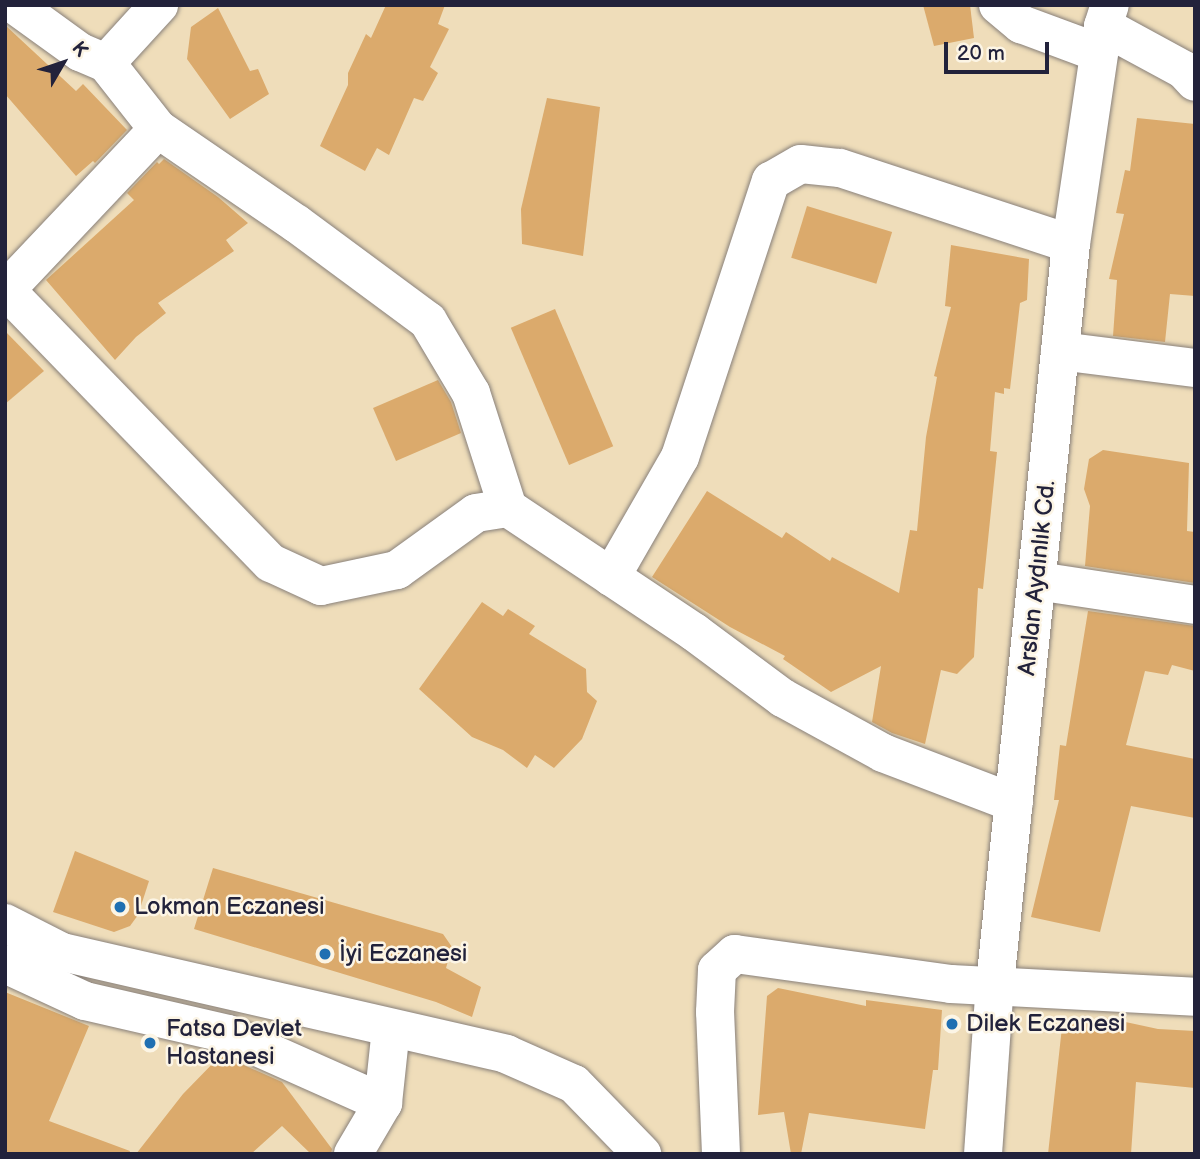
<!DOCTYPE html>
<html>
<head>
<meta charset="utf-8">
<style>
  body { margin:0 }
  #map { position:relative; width:1200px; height:1159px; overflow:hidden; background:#efddba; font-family:"Balsamiq Sans",sans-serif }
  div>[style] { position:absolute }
  .building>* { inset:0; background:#dbaa6c; transform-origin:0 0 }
  .roads { filter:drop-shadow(0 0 2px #88807a) drop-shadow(0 0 2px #88807a) }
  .minor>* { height:38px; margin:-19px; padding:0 19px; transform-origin:19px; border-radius:19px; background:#fff }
  .dots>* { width:19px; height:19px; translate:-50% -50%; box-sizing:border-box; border:4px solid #fcf5e5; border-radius:50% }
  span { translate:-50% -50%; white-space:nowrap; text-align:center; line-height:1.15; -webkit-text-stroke:5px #fcf5e5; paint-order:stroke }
  .street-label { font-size:24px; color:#22223b }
  .poi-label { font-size:24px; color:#22223b }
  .left { translate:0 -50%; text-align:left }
  .frame { position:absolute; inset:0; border:7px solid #22223b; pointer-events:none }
  .north { position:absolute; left:28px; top:28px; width:70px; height:70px; -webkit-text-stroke:5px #fcf5e5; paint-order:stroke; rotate:51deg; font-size:19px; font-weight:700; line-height:28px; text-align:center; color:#22223b }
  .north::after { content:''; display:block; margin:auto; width:24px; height:32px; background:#22223b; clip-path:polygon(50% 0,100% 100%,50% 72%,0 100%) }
  .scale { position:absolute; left:944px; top:42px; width:105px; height:32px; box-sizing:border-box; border:4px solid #22223b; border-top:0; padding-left:9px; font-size:21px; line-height:24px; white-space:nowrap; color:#22223b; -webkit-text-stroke:5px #fcf5e5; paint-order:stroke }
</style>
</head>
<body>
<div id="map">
  <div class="building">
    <i style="clip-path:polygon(386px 5px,445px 5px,438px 24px,449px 29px,430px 67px,438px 73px,423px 101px,414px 98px,389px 155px,377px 148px,365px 171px,320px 146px,348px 85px,348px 73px,366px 34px,371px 38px)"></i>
    <i style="clip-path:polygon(923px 5px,970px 5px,974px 38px,934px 46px)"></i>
    <i style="clip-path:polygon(218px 8px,250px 71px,258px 69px,269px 94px,230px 119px,187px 59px,191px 27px)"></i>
    <i style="clip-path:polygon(5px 25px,76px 91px,83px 84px,127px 130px,95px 163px,93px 161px,76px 176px,5px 94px)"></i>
    <i style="clip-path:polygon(547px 98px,600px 107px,583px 256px,522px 244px,521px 209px)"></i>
    <i style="clip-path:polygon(1137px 118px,1195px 124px,1195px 296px,1170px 294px,1165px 342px,1113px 336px,1117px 280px,1109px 279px,1124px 214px,1116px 213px,1125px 170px,1130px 171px)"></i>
    <i style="clip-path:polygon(164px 159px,218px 197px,248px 223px,226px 240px,234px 251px,158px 303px,166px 313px,136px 337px,115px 360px,46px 280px,134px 200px,127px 193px,157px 162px,159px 164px)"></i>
    <i style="left:807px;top:206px;width:89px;height:54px;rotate:17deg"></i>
    <i style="clip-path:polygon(951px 245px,1029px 259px,1027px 300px,1020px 303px,1010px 389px,1004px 388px,1004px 394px,995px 392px,990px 451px,997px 452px,983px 589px,978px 588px,974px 657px,957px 674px,941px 670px,925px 744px,892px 733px,872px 722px,881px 666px,831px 692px,783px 659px,785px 656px,730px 627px,652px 577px,707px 491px,782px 538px,786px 532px,830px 561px,832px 557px,899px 593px,910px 530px,917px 531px,926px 437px,937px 377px,934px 376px,951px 307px,945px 306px)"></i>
    <i style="left:555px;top:309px;width:149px;height:48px;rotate:67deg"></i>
    <i style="clip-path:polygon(5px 331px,44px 371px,5px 404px)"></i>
    <i style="clip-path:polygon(438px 380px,451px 402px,461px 433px,396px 461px,373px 408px)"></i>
    <i style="clip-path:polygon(1103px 450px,1189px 463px,1187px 531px,1195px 532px,1195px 583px,1085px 566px,1090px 506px,1084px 489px,1089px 459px)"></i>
    <i style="clip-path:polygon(482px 602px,503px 616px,508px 609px,535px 626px,529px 634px,586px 669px,587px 692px,597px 701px,582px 739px,554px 768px,535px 755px,527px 768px,503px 750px,472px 737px,419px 689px)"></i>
    <i style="clip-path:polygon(1088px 611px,1195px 626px,1195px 671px,1172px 665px,1168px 675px,1145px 671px,1126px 745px,1195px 759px,1195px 818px,1131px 806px,1100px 932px,1031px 917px,1059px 800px,1054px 800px,1060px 745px,1066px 746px)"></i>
    <i style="clip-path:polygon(75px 851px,149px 881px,138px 915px,130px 926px,114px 932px,53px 912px)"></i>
    <i style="clip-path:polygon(213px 868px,443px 934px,452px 947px,446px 968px,481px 987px,472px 1017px,436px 1002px,194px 929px)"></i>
    <i style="clip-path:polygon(778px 988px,866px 1006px,866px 1000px,942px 1010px,938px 1070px,933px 1070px,925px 1129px,809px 1113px,801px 1154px,791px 1154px,784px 1112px,758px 1115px,767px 996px)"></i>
    <i style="clip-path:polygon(5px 992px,89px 1026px,49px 1121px,130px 1151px,129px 1154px,5px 1154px)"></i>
    <i style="clip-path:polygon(1063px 1018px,1108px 1024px,1107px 1018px,1158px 1029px,1195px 1031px,1195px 1088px,1136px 1082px,1131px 1154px,1048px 1154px)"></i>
    <i style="clip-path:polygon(221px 1055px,282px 1082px,332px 1149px,331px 1154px,311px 1154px,282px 1126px,251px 1154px,136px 1154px,183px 1094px)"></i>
  </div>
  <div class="roads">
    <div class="minor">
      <i style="left:15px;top:5px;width:80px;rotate:35.9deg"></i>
      <i style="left:80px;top:52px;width:28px;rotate:23deg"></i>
      <i style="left:106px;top:63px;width:84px;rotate:51.8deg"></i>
      <i style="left:158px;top:129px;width:168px;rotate:34.4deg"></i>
      <i style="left:297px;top:224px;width:163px;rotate:36.5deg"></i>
      <i style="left:428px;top:321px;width:84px;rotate:59.2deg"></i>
      <i style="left:471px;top:393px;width:121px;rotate:72.2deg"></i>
      <i style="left:508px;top:508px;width:224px;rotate:33.7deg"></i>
      <i style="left:694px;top:632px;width:111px;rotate:36.6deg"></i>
      <i style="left:783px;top:698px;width:114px;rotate:28.8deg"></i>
      <i style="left:883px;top:753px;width:140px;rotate:20.9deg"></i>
      <i style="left:998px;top:5px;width:30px;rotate:40deg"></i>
      <i style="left:1021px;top:24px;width:83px;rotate:20.4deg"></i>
      <i style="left:1103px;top:26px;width:92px;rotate:28.5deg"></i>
      <i style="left:1184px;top:70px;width:16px;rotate:47deg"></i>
      <i style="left:106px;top:63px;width:79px;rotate:-47.6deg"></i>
      <i style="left:158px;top:129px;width:221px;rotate:133.4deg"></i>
      <i style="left:6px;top:290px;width:380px;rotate:45.9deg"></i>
      <i style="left:271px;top:563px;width:55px;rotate:24.7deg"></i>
      <i style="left:321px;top:586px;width:78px;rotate:-11.9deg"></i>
      <i style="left:397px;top:570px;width:97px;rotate:-35.8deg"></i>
      <i style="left:476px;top:513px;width:32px;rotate:-9deg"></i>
      <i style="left:1060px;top:351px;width:136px;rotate:7.2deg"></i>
      <i style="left:611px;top:577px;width:138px;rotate:-60.1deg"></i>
      <i style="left:680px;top:457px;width:291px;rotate:-71.8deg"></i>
      <i style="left:771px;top:181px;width:34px;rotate:-30deg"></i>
      <i style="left:801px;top:164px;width:39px;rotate:6deg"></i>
      <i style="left:840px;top:168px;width:243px;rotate:18.2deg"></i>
      <i style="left:1037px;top:581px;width:160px;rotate:8.6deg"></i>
      <i style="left:5px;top:923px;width:64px;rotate:27deg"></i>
      <i style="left:62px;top:952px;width:456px;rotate:12.9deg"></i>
      <i style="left:506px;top:1054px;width:74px;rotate:23.8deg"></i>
      <i style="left:574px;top:1084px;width:98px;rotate:45.8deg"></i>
      <i style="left:5px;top:964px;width:88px;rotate:24.8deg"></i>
      <i style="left:85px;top:1001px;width:147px;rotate:13deg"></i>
      <i style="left:228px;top:1034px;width:170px;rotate:24deg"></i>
      <i style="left:353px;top:1154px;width:59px;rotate:-59.5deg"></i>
      <i style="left:383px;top:1103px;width:75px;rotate:-83.9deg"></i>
      <i style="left:721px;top:1154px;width:142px;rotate:-92.4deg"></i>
      <i style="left:715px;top:1012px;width:42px;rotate:-87.3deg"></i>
      <i style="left:717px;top:970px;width:24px;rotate:-42deg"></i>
      <i style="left:735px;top:954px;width:218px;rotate:7.9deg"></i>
      <i style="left:951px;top:984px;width:244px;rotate:3deg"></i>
      <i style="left:983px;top:1154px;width:170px;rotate:-86deg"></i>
      <i style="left:995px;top:984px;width:744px;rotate:-84.14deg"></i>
      <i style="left:1071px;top:244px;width:220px;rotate:-81.6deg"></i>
      <i style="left:1103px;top:26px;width:22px;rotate:-72deg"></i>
    </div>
  </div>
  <div class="dots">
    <i style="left:120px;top:907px;background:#1f6fb2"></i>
    <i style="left:325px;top:954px;background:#1f6fb2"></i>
    <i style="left:952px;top:1024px;background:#1f6fb2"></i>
    <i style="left:150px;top:1043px;background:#1f6fb2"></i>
  </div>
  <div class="street-label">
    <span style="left:1037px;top:578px;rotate:-84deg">Arslan Aydınlık Cd.</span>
  </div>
  <div class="poi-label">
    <span class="left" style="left:134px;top:907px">Lokman Eczanesi</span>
    <span class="left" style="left:339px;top:954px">İyi Eczanesi</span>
    <span class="left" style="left:966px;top:1024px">Dilek Eczanesi</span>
    <span class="left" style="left:166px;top:1043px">Fatsa Devlet<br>Hastanesi</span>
  </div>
  <div class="frame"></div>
  <div class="north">K</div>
  <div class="scale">20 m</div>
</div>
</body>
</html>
